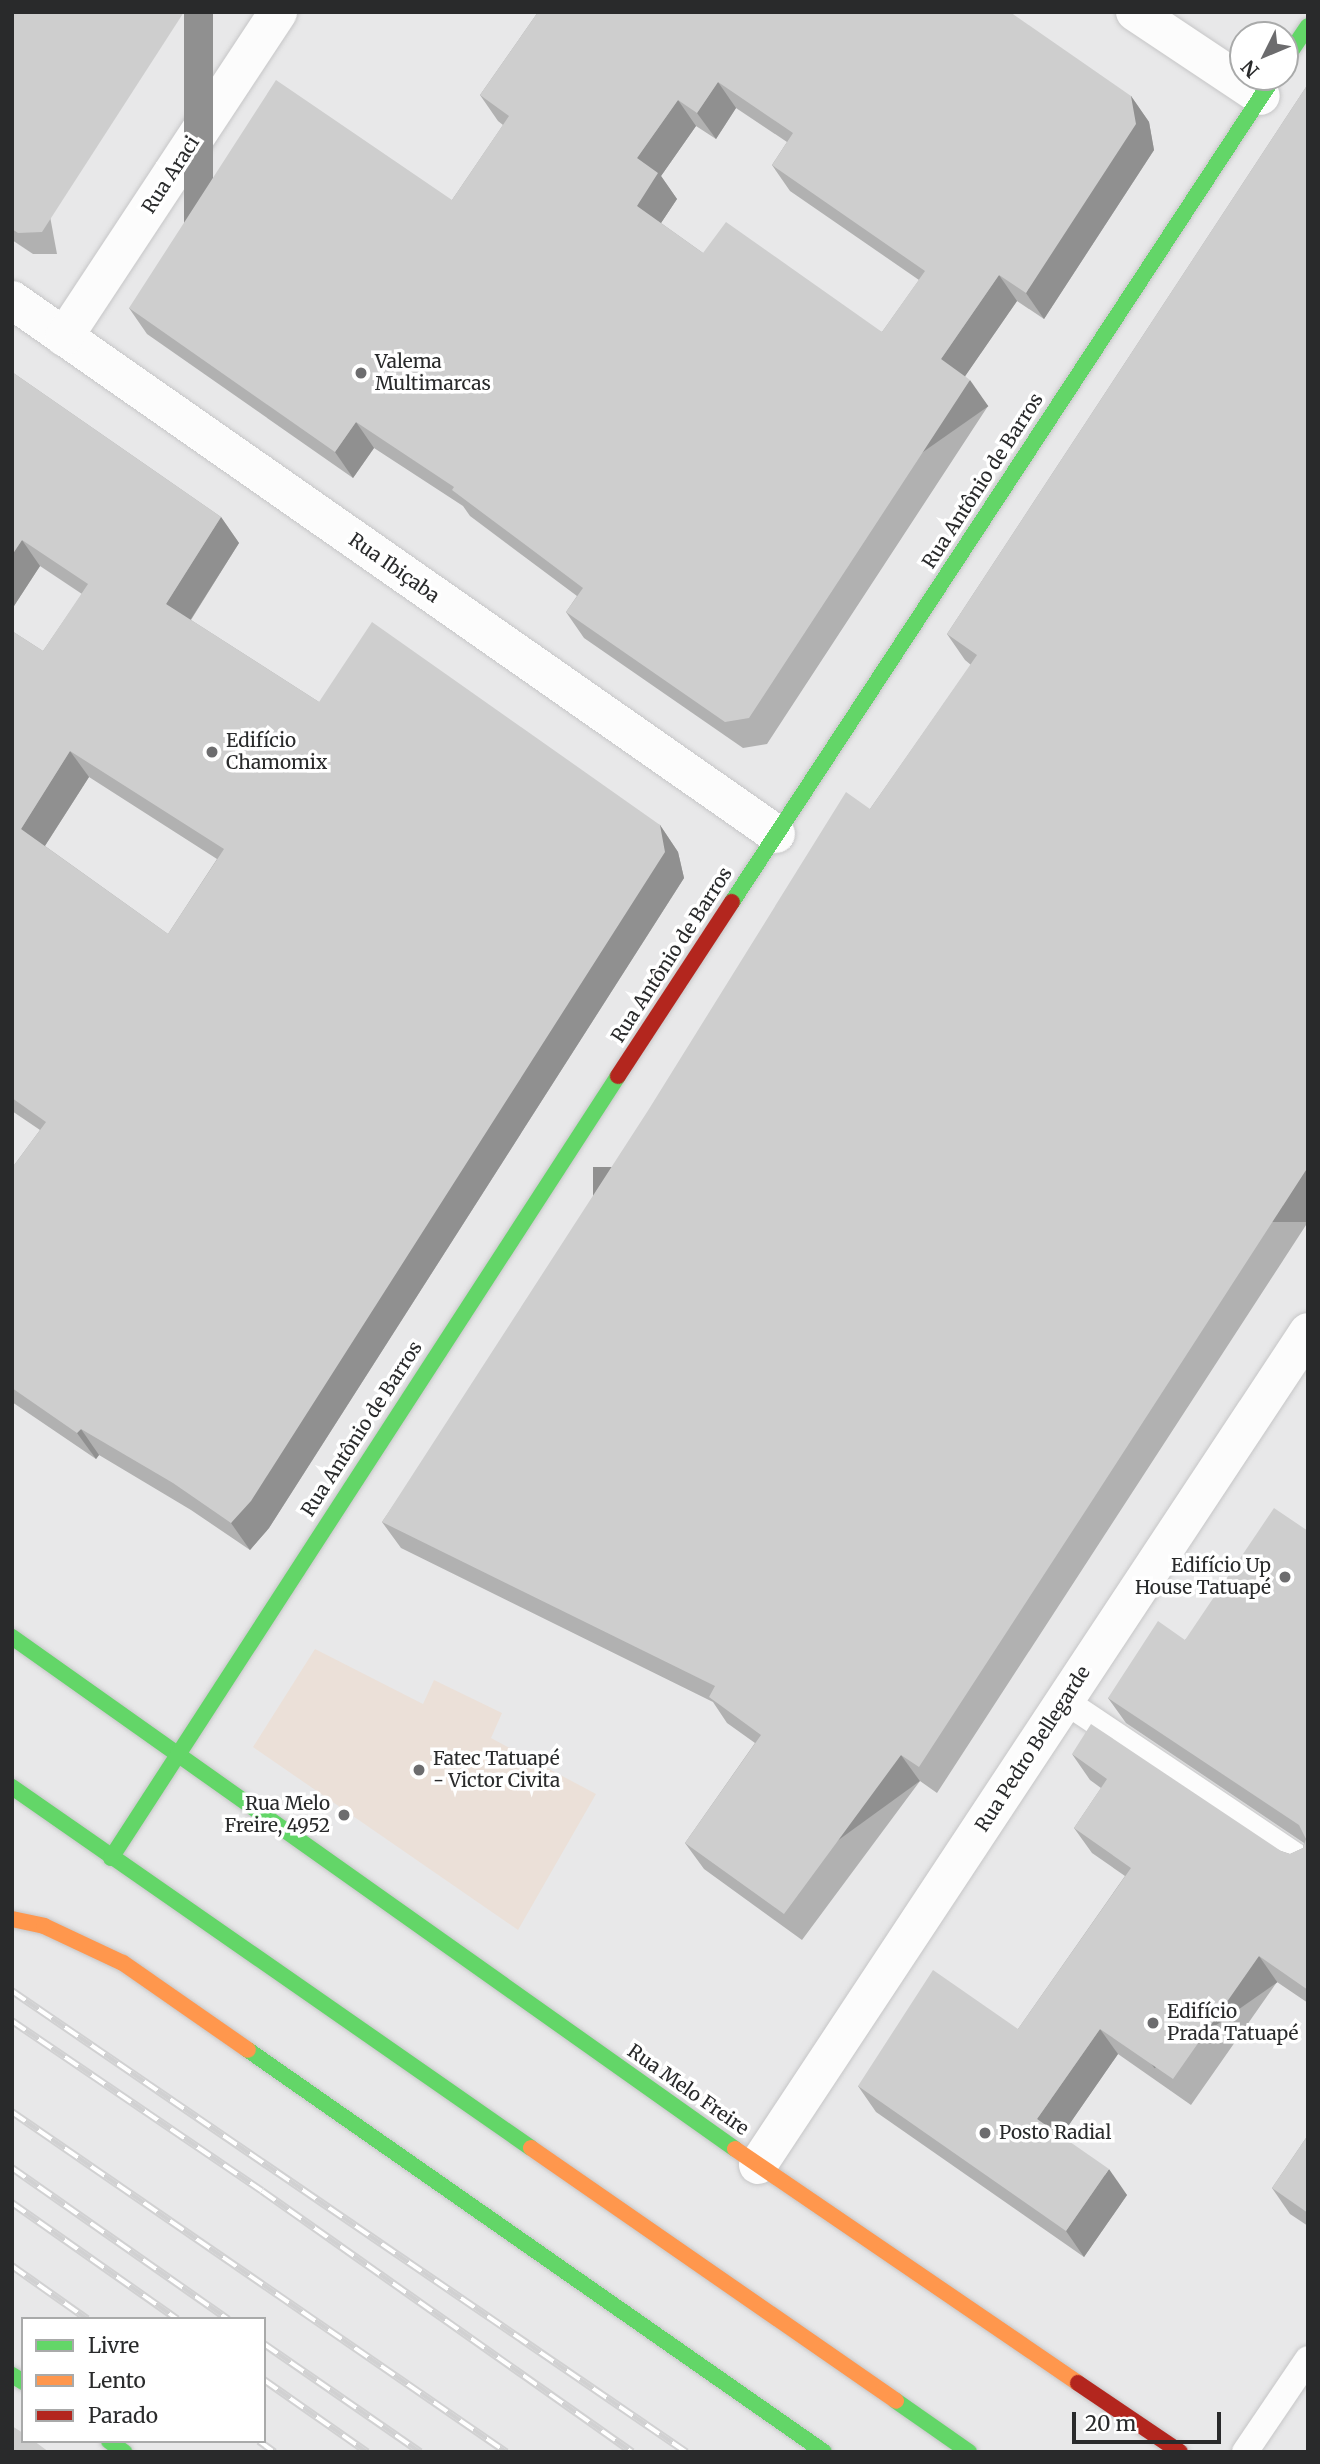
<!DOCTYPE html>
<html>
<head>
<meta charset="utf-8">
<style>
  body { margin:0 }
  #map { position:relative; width:1320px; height:2464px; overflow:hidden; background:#e8e8e9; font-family:Merriweather,serif }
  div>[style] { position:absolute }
  .education>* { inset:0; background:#ebe0d8 }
  .roads { filter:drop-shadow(0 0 2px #c6c6c7) drop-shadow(0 0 2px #c6c6c7) }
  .lane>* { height:26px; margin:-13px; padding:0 13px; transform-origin:13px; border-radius:13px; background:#fcfcfc }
  .street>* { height:38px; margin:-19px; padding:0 19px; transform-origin:19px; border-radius:19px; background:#fcfcfc }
  .fast>* { height:16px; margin:-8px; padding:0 8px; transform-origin:8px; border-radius:8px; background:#63d668 }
  .slow>* { height:16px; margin:-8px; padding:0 8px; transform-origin:8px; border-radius:8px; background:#ff974d }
  .jam>* { height:16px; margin:-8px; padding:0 8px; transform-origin:8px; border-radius:8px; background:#b3261e }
  .rail>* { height:8px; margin-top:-4px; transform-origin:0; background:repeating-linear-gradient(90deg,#fff 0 16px,#d1d1d2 0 32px); box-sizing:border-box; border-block:2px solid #d1d1d2 }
  .bridges { filter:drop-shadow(0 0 2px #c6c6c7) drop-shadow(0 0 2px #c6c6c7) }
  .fast-bridge>* { height:16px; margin:-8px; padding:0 8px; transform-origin:8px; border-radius:8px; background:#63d668 }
  .slow-bridge>* { height:16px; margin:-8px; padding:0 8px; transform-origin:8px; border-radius:8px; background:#ff974d }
  .wall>* { inset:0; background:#b1b1b1 }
  .shaded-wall>* { inset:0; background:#909090; transform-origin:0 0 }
  .building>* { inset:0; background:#cecece }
  .dots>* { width:19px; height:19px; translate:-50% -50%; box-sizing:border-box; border:4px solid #fff; border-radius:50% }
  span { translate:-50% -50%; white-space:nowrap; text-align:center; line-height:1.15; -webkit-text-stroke:7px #fff; paint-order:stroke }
  .street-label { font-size:19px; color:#292a2b }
  .poi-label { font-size:19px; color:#292a2b }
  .left { translate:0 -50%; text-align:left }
  .right { translate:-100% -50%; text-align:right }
  .frame { position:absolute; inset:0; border:14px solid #292a2b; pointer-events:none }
  .legend { position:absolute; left:21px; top:2317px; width:245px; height:126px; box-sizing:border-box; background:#fff; border:2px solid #a9aaaa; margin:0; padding:9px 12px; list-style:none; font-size:21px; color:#292a2b }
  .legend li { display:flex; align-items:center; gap:14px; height:35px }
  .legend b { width:35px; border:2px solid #a9aaaa }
  .north { position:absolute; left:1229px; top:21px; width:70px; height:70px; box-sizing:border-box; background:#fff; border:2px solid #a9aaaa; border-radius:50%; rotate:227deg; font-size:19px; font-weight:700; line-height:28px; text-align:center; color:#292a2b }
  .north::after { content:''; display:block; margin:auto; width:24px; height:32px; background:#6c6c6e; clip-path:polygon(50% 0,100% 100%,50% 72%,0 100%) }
  .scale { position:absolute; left:1072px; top:2412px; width:149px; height:32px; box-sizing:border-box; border:4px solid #292a2b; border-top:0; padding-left:9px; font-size:21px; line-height:24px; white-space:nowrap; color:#292a2b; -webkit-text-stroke:5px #fff; paint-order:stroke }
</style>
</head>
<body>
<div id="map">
  <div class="education">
    <i style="clip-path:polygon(315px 1649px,423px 1704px,434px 1680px,502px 1713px,491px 1738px,596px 1794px,518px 1930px,253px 1747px)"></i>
  </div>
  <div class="roads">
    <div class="lane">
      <i style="left:1065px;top:1701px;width:293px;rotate:33.9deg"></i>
      <i style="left:1245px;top:2452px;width:112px;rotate:-55.9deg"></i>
    </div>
    <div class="street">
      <i style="left:1135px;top:12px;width:151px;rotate:33.7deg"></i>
      <i style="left:12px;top:300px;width:932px;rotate:34.95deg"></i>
      <i style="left:64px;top:337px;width:389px;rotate:-56.6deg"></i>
      <i style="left:758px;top:2165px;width:998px;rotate:-56.56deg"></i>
    </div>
    <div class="fast">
      <i style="left:1285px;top:60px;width:41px;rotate:-55.9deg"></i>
      <i style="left:732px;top:902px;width:987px;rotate:-56.7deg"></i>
      <i style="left:12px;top:1637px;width:886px;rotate:35.3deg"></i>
      <i style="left:12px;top:1787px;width:632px;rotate:34.82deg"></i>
      <i style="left:111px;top:1858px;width:932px;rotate:-57.04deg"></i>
      <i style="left:12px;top:2375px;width:13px;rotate:32deg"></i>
      <i style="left:896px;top:2401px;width:89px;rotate:34.9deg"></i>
      <i style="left:109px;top:2441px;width:19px;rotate:36deg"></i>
    </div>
    <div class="slow">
      <i style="left:531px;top:2148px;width:444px;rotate:34.7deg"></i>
      <i style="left:735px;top:2149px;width:415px;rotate:34.3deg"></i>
    </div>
    <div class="jam">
      <i style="left:618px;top:1076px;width:208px;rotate:-56.8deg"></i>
      <i style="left:1078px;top:2383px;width:123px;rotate:34.1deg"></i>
    </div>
  </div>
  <div class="rail">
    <i style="left:12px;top:1991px;width:817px;rotate:34.37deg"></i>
    <i style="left:12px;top:2021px;width:302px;rotate:34.2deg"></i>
    <i style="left:262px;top:2191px;width:453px;rotate:35.2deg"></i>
    <i style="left:12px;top:2112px;width:600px;rotate:34.54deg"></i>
    <i style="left:12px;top:2168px;width:264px;rotate:35deg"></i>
    <i style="left:12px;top:2203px;width:202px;rotate:35.1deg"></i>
    <i style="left:12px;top:2266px;width:92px;rotate:35.2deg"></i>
    <i style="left:264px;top:2344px;width:190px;rotate:34.7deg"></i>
    <i style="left:264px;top:2380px;width:126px;rotate:35deg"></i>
    <i style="left:259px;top:2441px;width:19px;rotate:36deg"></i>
  </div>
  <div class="bridges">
    <div class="fast-bridge">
      <i style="left:248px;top:2050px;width:702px;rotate:34.91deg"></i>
    </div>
    <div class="slow-bridge">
      <i style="left:12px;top:1919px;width:33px;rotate:12deg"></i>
      <i style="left:44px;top:1926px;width:87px;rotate:25.1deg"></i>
      <i style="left:123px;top:1963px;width:152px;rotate:34.8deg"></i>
    </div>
  </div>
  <div class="wall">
    <i style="clip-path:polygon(12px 12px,57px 254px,33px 254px,12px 240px)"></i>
    <i style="clip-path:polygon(evenodd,538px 12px,1131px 96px,1149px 122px,1154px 150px,1044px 319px,1017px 301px,965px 376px,988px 406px,767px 744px,743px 748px,584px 638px,566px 612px,577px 596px,470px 516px,463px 506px,374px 448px,353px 478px,147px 334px,129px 308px,452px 200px,503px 125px,498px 121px,480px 95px,538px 12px,736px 108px,787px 142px,772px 165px,790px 191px,919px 280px,882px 332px,703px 253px,661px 223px,677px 199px,661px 176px,696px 126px,716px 139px,736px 108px)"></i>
    <i style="clip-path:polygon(1308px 84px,1308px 1222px,937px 1793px,920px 1781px,802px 1940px,704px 1869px,685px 1843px,755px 1743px,727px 1723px,713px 1702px,401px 1548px,382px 1522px,870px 809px,971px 665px,965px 660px,947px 634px)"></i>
    <i style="clip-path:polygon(evenodd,12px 372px,221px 517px,239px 543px,191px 620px,319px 702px,660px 825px,678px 852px,684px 878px,269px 1528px,250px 1550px,191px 1510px,99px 1455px,96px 1459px,12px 1402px,12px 1168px,40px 1130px,12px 1111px,12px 631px,43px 651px,82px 594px,40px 566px,12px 609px,12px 372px,89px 777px,217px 859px,168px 934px,45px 846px,89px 777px)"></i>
    <i style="clip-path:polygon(1308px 1531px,1308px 2003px,1277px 1982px,1191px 2105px,1118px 2054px,1061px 2136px,1127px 2195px,1084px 2257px,876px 2112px,858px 2086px,1018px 2029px,1125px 1876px,1092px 1853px,1074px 1828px,1101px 1788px,1090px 1780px,1072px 1754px,1281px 1851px,1290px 1854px,1303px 1848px,1304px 1843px,1126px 1723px,1108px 1698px,1185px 1640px)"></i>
    <i style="clip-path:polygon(1308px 2135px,1308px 2226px,1290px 2214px,1272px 2188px)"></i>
  </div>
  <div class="shaded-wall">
    <i style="left:184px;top:12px;width:29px;height:262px"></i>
    <i style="clip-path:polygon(718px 82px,736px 108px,716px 139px,697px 113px)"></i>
    <i style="clip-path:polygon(1131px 96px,1149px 122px,1154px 150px,1044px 319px,1026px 293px)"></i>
    <i style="clip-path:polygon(678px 100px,696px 126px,661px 176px,677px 199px,655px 232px,637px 206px,637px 158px)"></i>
    <i style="clip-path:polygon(999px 275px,1017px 301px,959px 385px,941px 359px)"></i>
    <i style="left:970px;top:380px;width:32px;height:404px;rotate:55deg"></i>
    <i style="clip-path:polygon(356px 422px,374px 448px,353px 478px,335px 452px)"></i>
    <i style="clip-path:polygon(221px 517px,239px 543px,184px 630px,166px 604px)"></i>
    <i style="clip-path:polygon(22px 540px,40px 566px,12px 609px,12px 555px)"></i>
    <i style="clip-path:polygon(70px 751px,89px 777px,39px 855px,21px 829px)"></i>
    <i style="clip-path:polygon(660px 825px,678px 852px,684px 878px,269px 1528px,250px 1550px,231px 1523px)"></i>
    <i style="left:1308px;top:1167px;width:55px;height:715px;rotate:90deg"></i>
    <i style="clip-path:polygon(81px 1429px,99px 1455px,96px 1459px,77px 1433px)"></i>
    <i style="left:901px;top:1755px;width:32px;height:197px;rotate:54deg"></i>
    <i style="left:1259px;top:1956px;width:32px;height:150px;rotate:55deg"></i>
    <i style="clip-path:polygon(1100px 2029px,1118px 2054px,1055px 2145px,1037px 2119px)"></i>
    <i style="clip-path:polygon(1109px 2169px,1127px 2195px,1084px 2257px,1066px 2231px)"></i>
  </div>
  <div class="building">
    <i style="clip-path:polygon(12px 12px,184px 12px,42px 232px,18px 233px,12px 229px)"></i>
    <i style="clip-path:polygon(evenodd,538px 12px,1010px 12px,1131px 96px,1136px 124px,1026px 293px,999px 275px,941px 359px,970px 380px,749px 718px,725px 722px,566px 612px,583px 588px,452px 490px,454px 487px,356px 422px,335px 452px,129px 308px,276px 80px,452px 200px,509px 116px,480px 95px,538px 12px,718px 82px,793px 133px,772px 165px,925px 271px,882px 332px,726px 222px,703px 253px,637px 206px,658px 173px,637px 158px,678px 100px,697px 113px,718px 82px)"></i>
    <i style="clip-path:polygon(1308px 84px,1308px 1167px,1088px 1507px,919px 1767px,901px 1755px,784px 1914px,685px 1843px,761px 1735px,709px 1697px,715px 1686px,382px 1522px,649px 1109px,846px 792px,870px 809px,977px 655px,947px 634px)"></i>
    <i style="clip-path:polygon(evenodd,12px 372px,221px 517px,166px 604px,319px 702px,372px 622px,660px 825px,665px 852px,251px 1501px,231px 1523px,173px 1483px,81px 1429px,77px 1433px,12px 1388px,12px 1168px,46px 1122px,12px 1098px,12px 631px,43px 651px,88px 584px,22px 540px,12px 555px,12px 372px,70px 751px,224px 849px,168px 934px,21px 829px,70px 751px)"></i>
    <i style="clip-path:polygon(1274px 1508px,1308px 1531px,1308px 1990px,1259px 1956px,1173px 2079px,1100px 2029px,1037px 2119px,1109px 2169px,1066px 2231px,858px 2086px,933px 1970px,1018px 2029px,1131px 1868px,1074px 1828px,1107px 1779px,1072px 1754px,1091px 1724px,1281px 1851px,1290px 1854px,1303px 1848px,1306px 1839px,1299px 1825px,1108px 1698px,1158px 1621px,1185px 1640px)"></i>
    <i style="clip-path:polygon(1308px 2135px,1308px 2213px,1272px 2188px)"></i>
    <i style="clip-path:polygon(12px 2426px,23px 2433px,23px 2441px,34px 2441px,49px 2452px,12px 2452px)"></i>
  </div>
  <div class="dots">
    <i style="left:361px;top:373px;background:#6c6c6e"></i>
    <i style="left:212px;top:752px;background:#6c6c6e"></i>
    <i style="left:1285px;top:1577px;background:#6c6c6e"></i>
    <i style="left:419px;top:1770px;background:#6c6c6e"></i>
    <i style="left:344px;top:1815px;background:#6c6c6e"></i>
    <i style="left:1153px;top:2023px;background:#6c6c6e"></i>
    <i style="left:985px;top:2133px;background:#6c6c6e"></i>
  </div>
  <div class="street-label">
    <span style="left:171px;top:175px;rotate:-57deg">Rua Araci</span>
    <span style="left:983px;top:481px;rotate:-57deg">Rua Antônio de Barros</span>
    <span style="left:394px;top:568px;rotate:35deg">Rua Ibiçaba</span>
    <span style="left:672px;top:955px;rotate:-57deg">Rua Antônio de Barros</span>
    <span style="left:362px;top:1429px;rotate:-57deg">Rua Antônio de Barros</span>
    <span style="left:1033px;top:1749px;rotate:-57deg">Rua Pedro Bellegarde</span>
    <span style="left:688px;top:2090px;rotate:35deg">Rua Melo Freire</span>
  </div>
  <div class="poi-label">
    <span class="left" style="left:375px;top:373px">Valema<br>Multimarcas</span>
    <span class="left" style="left:226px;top:752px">Edifício<br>Chamomix</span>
    <span class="right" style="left:1271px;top:1577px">Edifício Up<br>House Tatuapé</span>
    <span class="left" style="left:433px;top:1770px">Fatec Tatuapé<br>- Victor Civita</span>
    <span class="right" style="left:330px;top:1815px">Rua Melo<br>Freire, 4952</span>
    <span class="left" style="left:1167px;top:2023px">Edifício<br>Prada Tatuapé</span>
    <span class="left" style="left:999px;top:2133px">Posto Radial</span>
  </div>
  <div class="frame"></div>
  <ul class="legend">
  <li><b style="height:9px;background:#63d668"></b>Livre</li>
  <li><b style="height:9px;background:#ff974d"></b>Lento</li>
  <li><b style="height:9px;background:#b3261e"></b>Parado</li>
  </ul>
  <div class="north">N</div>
  <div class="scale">20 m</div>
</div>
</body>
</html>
